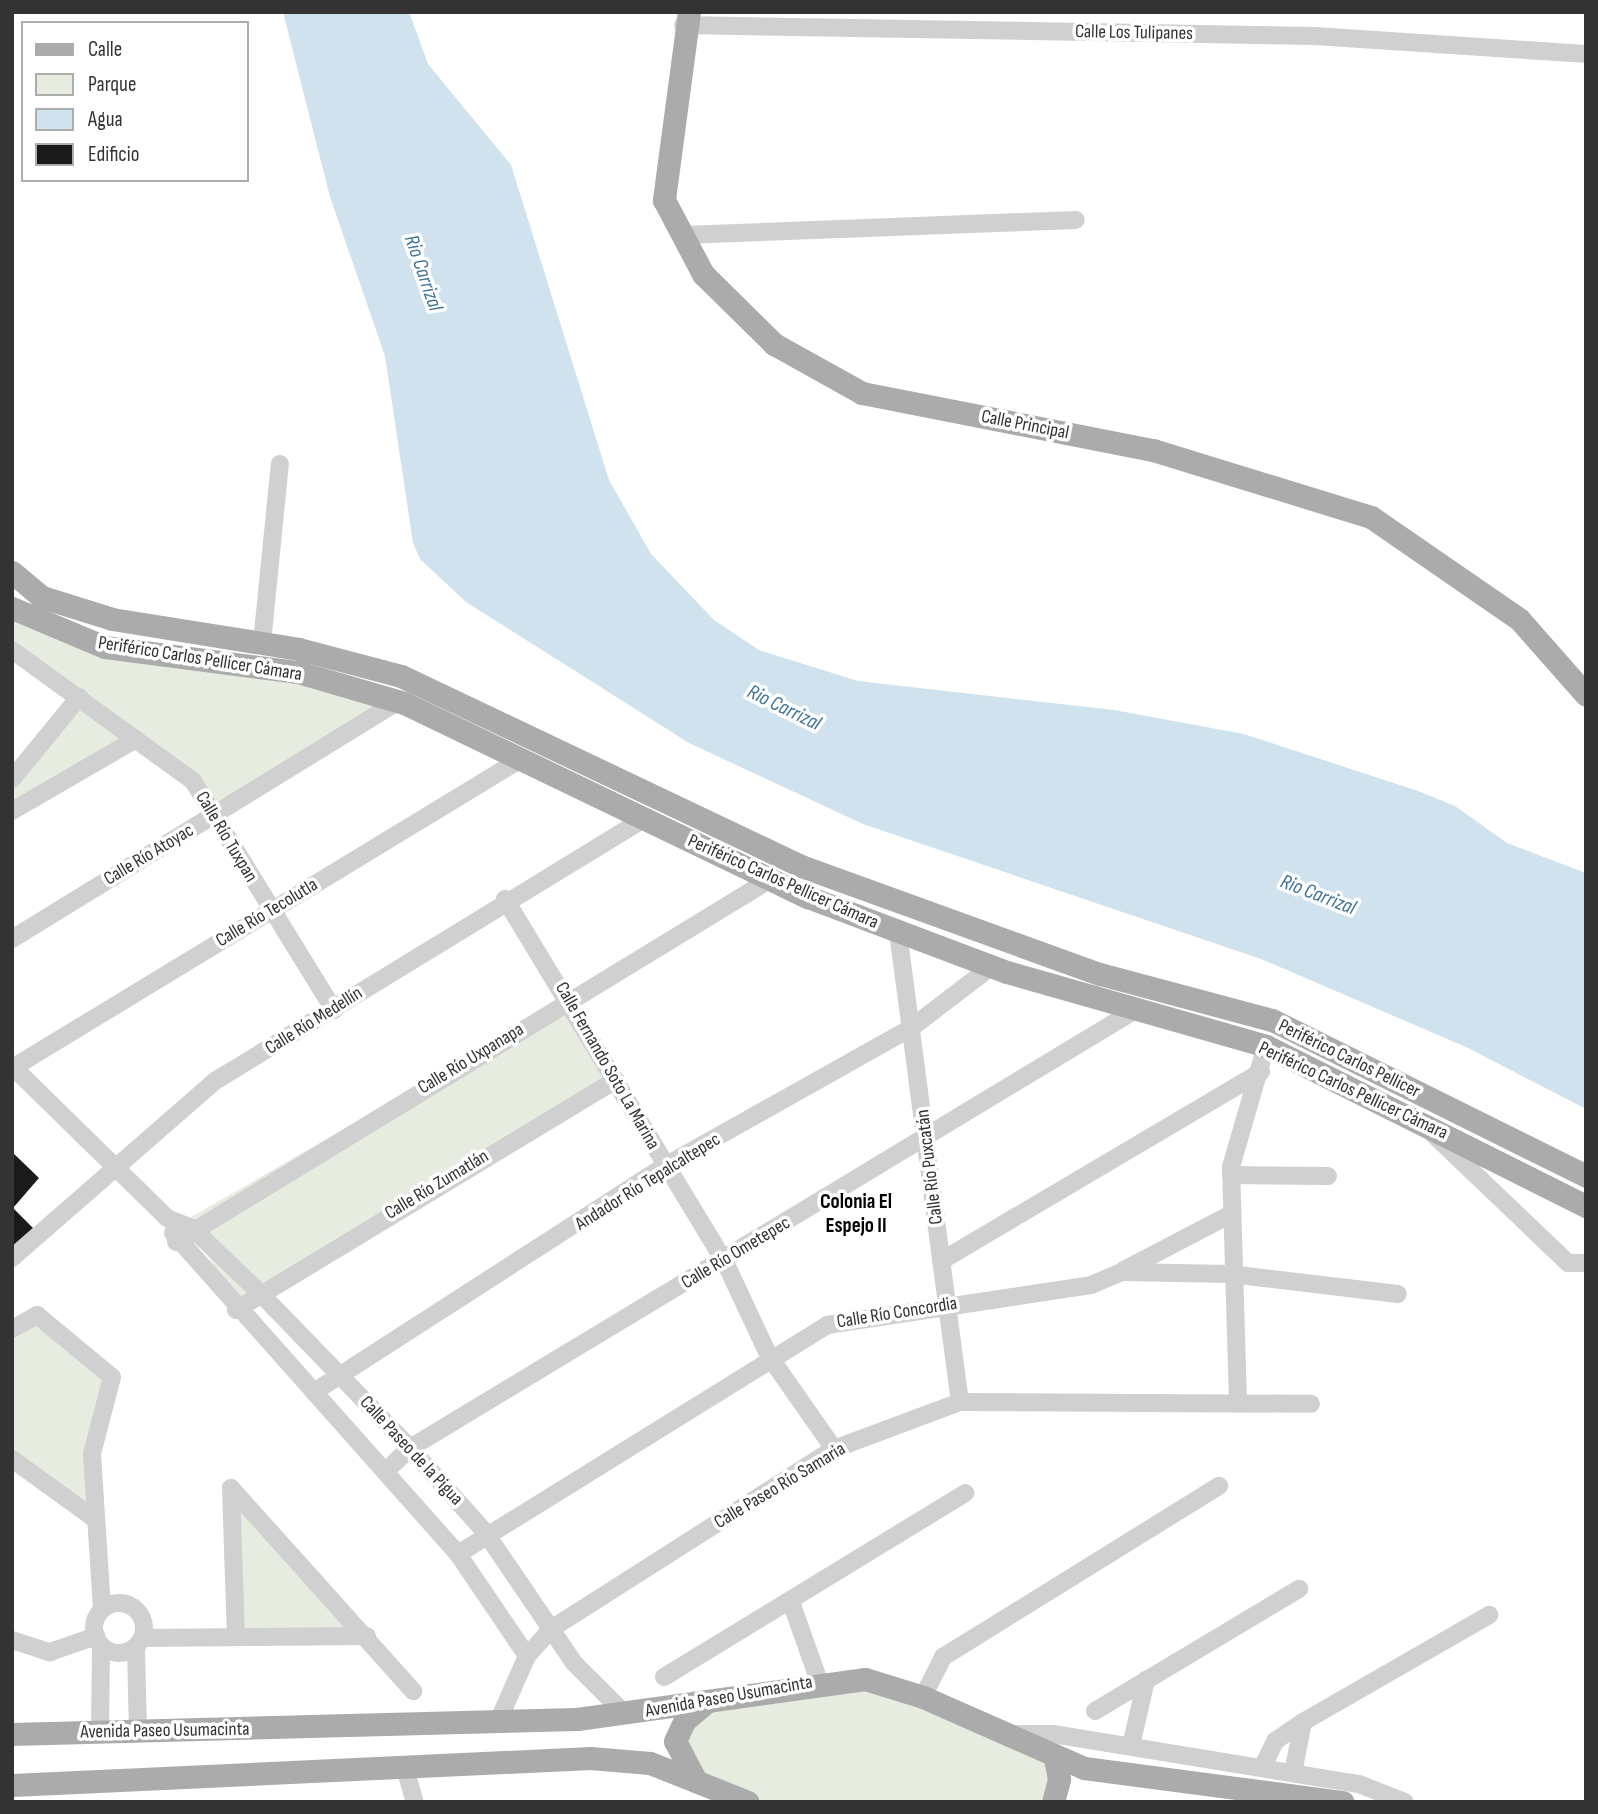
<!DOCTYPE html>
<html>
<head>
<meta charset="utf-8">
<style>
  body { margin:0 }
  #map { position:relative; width:1598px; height:1814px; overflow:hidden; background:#fff; font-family:"Sofia Sans Condensed",sans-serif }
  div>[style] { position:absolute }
  .green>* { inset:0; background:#e6ecdf; transform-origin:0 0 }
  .water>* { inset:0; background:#cfe2ee }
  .building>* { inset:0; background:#1a1a1a }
  .minor>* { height:18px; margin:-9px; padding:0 9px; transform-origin:9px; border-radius:9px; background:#d0d0d0 }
  .minor>.ring { margin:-9px; padding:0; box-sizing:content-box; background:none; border:18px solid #d0d0d0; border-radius:50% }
  .major>* { height:23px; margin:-11.5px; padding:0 11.5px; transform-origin:11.5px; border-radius:11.5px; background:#ababab }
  span { translate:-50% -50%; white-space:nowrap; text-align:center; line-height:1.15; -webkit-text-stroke:7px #fff; paint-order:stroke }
  .street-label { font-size:19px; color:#333 }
  .water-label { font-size:21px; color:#3f7597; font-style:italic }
  .neighbourhood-label { font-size:21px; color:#000; font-weight:700 }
  .frame { position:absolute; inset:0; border:14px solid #333; pointer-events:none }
  .legend { position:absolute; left:21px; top:21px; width:228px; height:161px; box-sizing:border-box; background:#fff; border:2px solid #adadad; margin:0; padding:9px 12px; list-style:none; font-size:21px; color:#333 }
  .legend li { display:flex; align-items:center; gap:14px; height:35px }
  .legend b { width:35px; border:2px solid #adadad }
</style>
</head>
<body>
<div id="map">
  <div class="green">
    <i style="clip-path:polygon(12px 608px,105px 647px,298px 672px,393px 705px,214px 815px,193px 781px,136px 739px,12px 811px,12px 774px,79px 697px,12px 650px)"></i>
    <i style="left:569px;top:999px;width:94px;height:441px;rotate:60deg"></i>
    <i style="clip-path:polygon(37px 1315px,112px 1377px,97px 1422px,95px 1519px,12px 1459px,12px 1329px)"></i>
    <i style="clip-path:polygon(231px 1488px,367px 1636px,236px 1637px)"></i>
    <i style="clip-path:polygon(848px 1679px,1055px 1759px,1052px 1802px,736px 1802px,696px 1782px,676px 1737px,689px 1716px)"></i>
  </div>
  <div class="water">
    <i style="clip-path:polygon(283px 12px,409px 12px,428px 64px,511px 165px,609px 480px,651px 554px,714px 620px,759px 650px,858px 681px,1114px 710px,1244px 734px,1418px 791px,1455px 806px,1507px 843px,1586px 873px,1586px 1109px,1466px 1047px,1261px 959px,863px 824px,689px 743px,466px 602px,420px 559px,413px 543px,385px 356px,330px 197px)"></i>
  </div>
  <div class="building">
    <i style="clip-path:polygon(12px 1152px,39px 1178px,13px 1208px,34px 1229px,12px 1249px)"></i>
  </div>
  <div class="minor">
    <i style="left:683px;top:25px;width:632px;rotate:1deg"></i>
    <i style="left:1315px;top:36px;width:270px;rotate:3.8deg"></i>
    <i style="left:683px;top:235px;width:393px;rotate:-2.2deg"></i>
    <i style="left:262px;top:643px;width:180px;rotate:-84.3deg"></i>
    <i style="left:12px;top:650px;width:223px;rotate:35.9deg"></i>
    <i style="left:193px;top:781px;width:269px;rotate:58.4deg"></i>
    <i style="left:12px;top:779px;width:106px;rotate:-50.7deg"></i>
    <i style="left:12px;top:811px;width:143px;rotate:-30.1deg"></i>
    <i style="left:505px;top:899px;width:422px;rotate:58.8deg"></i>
    <i style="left:724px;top:1260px;width:106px;rotate:64.9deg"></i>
    <i style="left:769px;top:1356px;width:113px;rotate:55deg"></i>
    <i style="left:898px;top:932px;width:474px;rotate:82.5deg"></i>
    <i style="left:12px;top:939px;width:447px;rotate:-31.6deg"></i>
    <i style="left:12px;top:1066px;width:217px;rotate:44.4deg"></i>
    <i style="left:167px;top:1218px;width:27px;rotate:22deg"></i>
    <i style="left:192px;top:1228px;width:93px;rotate:43.7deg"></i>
    <i style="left:259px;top:1292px;width:217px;rotate:45.9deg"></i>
    <i style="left:410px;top:1448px;width:113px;rotate:48.2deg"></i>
    <i style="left:485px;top:1532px;width:158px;rotate:55.8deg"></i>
    <i style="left:574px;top:1663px;width:71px;rotate:45deg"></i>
    <i style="left:14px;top:1067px;width:593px;rotate:-31.28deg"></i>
    <i style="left:1434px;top:1135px;width:185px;rotate:43.7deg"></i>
    <i style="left:1568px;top:1263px;width:18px"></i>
    <i style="left:1231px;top:1175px;width:97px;rotate:0.6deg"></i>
    <i style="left:173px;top:1233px;width:429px;rotate:48.4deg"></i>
    <i style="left:458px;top:1554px;width:123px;rotate:55.9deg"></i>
    <i style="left:176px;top:1242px;width:695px;rotate:-31.4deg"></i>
    <i style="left:12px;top:1258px;width:269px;rotate:-41.1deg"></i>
    <i style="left:215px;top:1081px;width:500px;rotate:-31.43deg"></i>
    <i style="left:941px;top:1261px;width:372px;rotate:-30.6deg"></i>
    <i style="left:1124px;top:1270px;width:121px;rotate:-27.6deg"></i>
    <i style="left:236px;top:1310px;width:444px;rotate:-31.2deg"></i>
    <i style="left:12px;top:1329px;width:29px;rotate:-29deg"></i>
    <i style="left:37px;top:1315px;width:97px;rotate:39.6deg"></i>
    <i style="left:112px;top:1377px;width:80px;rotate:104.6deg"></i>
    <i style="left:92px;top:1454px;width:156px;rotate:86.3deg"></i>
    <i style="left:314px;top:1392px;width:417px;rotate:-32.8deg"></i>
    <i style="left:665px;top:1166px;width:282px;rotate:-29.3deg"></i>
    <i style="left:911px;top:1028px;width:102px;rotate:-37.4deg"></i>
    <i style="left:1238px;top:1402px;width:235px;rotate:-91.7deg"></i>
    <i style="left:1231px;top:1167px;width:126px;rotate:-73.9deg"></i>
    <i style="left:12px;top:1459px;width:102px;rotate:35.9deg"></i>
    <i style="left:386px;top:1471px;width:33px;rotate:-44deg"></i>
    <i style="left:410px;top:1448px;width:843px;rotate:-31.13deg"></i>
    <i style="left:231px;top:1488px;width:273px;rotate:48.1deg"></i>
    <i style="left:231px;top:1488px;width:149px;rotate:88.1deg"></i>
    <i style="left:458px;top:1554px;width:434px;rotate:-31.8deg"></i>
    <i style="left:827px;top:1325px;width:267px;rotate:-8.6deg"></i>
    <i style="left:1091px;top:1285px;width:33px;rotate:-23deg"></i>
    <i style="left:1121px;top:1272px;width:109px;rotate:1.1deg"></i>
    <i style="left:1230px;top:1274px;width:169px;rotate:6.8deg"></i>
    <i style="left:791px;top:1602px;width:84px;rotate:70.5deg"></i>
    <i class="ring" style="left:94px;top:1603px;width:32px;height:32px"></i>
    <i style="left:142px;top:1638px;width:225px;rotate:-0.5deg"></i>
    <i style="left:12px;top:1640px;width:40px;rotate:18deg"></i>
    <i style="left:50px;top:1652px;width:49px;rotate:-19.2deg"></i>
    <i style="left:136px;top:1646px;width:86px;rotate:88.7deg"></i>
    <i style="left:664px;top:1677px;width:353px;rotate:-31.4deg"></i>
    <i style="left:923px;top:1697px;width:45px;rotate:-63.4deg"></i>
    <i style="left:943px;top:1657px;width:325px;rotate:-31.8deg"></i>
    <i style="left:1095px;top:1711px;width:238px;rotate:-30.9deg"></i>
    <i style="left:497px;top:1724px;width:74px;rotate:-66.2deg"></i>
    <i style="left:527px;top:1656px;width:36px;rotate:-48deg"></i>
    <i style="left:551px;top:1629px;width:335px;rotate:-32.5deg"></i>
    <i style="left:834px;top:1449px;width:134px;rotate:-20.5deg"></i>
    <i style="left:960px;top:1402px;width:351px;rotate:0.3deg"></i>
    <i style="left:100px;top:1731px;width:86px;rotate:-89.3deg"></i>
    <i style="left:1014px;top:1734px;width:39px"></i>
    <i style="left:1053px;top:1734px;width:310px;rotate:9.3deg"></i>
    <i style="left:1359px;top:1784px;width:49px;rotate:21.4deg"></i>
    <i style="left:1131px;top:1746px;width:68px;rotate:-77.2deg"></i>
    <i style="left:405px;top:1768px;width:35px;rotate:74deg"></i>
    <i style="left:1262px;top:1768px;width:30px;rotate:-64deg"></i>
    <i style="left:1275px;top:1741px;width:34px;rotate:-34deg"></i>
    <i style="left:1303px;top:1722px;width:215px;rotate:-29.9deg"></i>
    <i style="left:1293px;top:1773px;width:52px;rotate:-78.9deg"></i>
  </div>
  <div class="major">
    <i style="left:689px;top:12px;width:190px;rotate:97.6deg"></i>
    <i style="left:664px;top:200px;width:84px;rotate:62.2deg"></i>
    <i style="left:703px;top:274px;width:100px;rotate:44.6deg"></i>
    <i style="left:774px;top:344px;width:101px;rotate:29.1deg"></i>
    <i style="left:862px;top:393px;width:297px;rotate:11.1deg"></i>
    <i style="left:1153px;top:450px;width:228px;rotate:17.1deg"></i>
    <i style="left:1371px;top:517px;width:180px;rotate:34.6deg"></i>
    <i style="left:1519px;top:619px;width:101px;rotate:48.6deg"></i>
    <i style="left:12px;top:572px;width:39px;rotate:40deg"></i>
    <i style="left:42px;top:597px;width:73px;rotate:17.4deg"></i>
    <i style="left:112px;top:619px;width:189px;rotate:9.1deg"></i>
    <i style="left:299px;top:649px;width:106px;rotate:14.8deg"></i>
    <i style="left:401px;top:676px;width:443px;rotate:25.4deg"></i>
    <i style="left:801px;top:866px;width:318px;rotate:19.9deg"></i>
    <i style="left:1100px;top:974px;width:178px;rotate:15deg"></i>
    <i style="left:1272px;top:1020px;width:351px;rotate:26.4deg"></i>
    <i style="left:12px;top:608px;width:101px;rotate:22.8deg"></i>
    <i style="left:105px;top:647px;width:195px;rotate:7.4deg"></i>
    <i style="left:298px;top:672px;width:110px;rotate:16.3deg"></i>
    <i style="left:404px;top:703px;width:448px;rotate:25.7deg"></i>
    <i style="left:808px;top:897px;width:213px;rotate:20.7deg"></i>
    <i style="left:1007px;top:972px;width:269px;rotate:15.9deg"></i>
    <i style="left:1266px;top:1046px;width:358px;rotate:26.6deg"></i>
    <i style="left:12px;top:1734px;width:565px;rotate:-1.52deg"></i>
    <i style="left:577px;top:1719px;width:291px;rotate:-7.9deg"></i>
    <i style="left:865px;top:1679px;width:61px;rotate:17.2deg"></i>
    <i style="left:923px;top:1697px;width:176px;rotate:23.8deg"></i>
    <i style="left:1084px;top:1768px;width:261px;rotate:7.5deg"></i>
    <i style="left:696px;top:1781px;width:45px;rotate:-117.7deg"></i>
    <i style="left:675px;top:1741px;width:23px;rotate:-65deg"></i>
    <i style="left:685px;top:1720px;width:25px;rotate:-40deg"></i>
    <i style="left:12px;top:1785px;width:579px;rotate:-2.67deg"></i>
    <i style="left:590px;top:1758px;width:60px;rotate:4.8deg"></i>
    <i style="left:650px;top:1763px;width:105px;rotate:21.7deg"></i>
    <i style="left:1053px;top:1802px;width:24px;rotate:-75deg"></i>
    <i style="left:1059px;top:1779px;width:20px;rotate:-101deg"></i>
  </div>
  <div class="street-label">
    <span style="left:1134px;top:33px;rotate:1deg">Calle Los Tulipanes</span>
    <span style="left:1025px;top:425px;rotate:11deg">Calle Principal</span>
    <span style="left:200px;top:659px;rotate:9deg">Periférico Carlos Pellicer Cámara</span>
    <span style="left:226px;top:837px;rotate:59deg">Calle Río Tuxpan</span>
    <span style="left:149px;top:855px;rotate:-31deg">Calle Río Atoyac</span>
    <span style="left:783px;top:882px;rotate:24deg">Periférico Carlos Pellicer Cámara</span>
    <span style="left:267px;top:913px;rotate:-31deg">Calle Río Tecolutla</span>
    <span style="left:314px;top:1021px;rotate:-32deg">Calle Río Medellín</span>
    <span style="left:471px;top:1059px;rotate:-31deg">Calle Río Uxpanapa</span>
    <span style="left:1349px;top:1059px;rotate:26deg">Periférico Carlos Pellicer</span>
    <span style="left:607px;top:1066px;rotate:60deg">Calle Fernando Soto La Marina</span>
    <span style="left:1353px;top:1091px;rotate:25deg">Periférico Carlos Pellicer Cámara</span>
    <span style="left:930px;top:1167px;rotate:-97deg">Calle Río Puxcatán</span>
    <span style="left:648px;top:1182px;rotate:-32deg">Andador Río Tepalcaltepec</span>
    <span style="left:437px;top:1185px;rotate:-31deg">Calle Río Zumatlán</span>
    <span style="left:736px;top:1253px;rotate:-31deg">Calle Río Ometepec</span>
    <span style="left:897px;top:1313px;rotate:-9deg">Calle Río Concordia</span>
    <span style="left:411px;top:1451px;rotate:47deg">Calle Paseo de la Pigua</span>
    <span style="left:780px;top:1486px;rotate:-31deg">Calle Paseo Río Samaria</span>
    <span style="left:729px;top:1697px;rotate:-10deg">Avenida Paseo Usumacinta</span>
    <span style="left:165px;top:1731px;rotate:-1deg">Avenida Paseo Usumacinta</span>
  </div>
  <div class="water-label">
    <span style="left:423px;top:273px;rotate:71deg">Rio Carrizal</span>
    <span style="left:784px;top:708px;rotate:26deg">Rio Carrizal</span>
    <span style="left:1318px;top:895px;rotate:21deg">Rio Carrizal</span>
  </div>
  <div class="neighbourhood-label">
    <span style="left:856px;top:1214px">Colonia El<br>Espejo II</span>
  </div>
  <div class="frame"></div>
  <ul class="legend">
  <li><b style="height:9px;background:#ababab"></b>Calle</li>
  <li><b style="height:19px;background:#e6ecdf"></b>Parque</li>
  <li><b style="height:19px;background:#cfe2ee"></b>Agua</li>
  <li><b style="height:19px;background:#1a1a1a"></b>Edificio</li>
  </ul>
</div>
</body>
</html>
